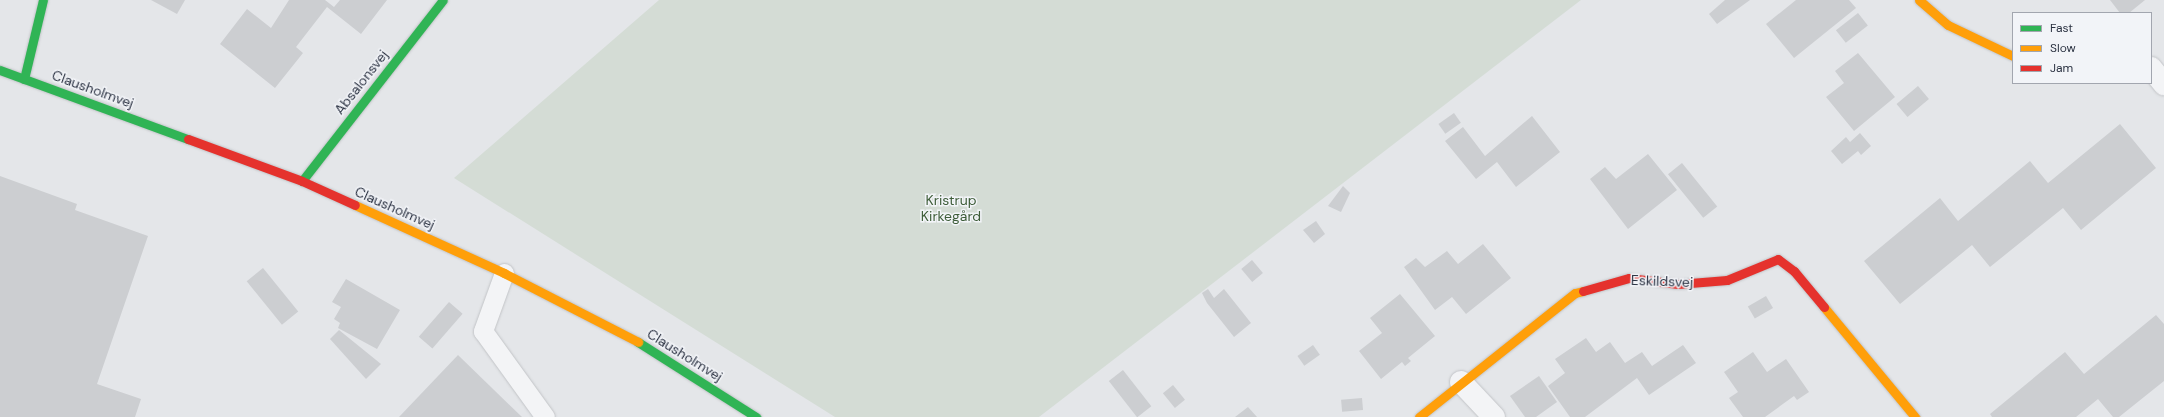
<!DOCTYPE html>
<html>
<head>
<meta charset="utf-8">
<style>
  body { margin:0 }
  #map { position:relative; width:2164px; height:417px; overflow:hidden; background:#e4e6e9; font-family:"DM Sans",sans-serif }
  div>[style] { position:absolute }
  .green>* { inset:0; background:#d4dcd5 }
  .building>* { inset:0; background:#ccced1; transform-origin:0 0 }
  .roads { filter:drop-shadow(0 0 1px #c2c4c7) drop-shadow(0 0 1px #c2c4c7) }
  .lane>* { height:19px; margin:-9.5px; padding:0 9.5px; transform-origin:9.5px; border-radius:9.5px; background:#f3f4f6 }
  .street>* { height:22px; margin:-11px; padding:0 11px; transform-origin:11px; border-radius:11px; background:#f3f4f6 }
  .fast>* { height:9px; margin:-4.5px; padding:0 4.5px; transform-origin:4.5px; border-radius:4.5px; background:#30b455 }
  .slow>* { height:9px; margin:-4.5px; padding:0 4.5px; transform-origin:4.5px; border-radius:4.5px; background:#ff9f0a }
  .jam>* { height:9px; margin:-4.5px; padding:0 4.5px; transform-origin:4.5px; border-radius:4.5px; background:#e5322d }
  span { translate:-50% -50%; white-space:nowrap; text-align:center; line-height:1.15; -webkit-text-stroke:3px #f2f4f8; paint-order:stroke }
  .street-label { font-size:14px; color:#2b3242 }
  .park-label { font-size:14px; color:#3e5d39 }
  .legend { position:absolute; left:2012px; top:12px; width:140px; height:72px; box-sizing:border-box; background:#f2f4f8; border:1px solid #a2a6af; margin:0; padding:5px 7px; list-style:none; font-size:12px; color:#2b3242 }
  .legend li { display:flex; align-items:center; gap:8px; height:20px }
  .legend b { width:20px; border:1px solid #a2a6af }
</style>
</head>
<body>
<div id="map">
  <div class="green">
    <i style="clip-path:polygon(659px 0,1581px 0,1039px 417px,835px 417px,454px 178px)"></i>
  </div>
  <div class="building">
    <i style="clip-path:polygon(151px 0,185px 0,177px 14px)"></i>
    <i style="clip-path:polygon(289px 0,325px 0,334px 7px,340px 0,387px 0,361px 34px,327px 7px,296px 47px,303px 53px,275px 88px,220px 44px,247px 9px,271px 28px)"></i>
    <i style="clip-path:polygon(1725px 0,1750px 0,1717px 24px,1709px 14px)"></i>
    <i style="clip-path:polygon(1796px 0,1849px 0,1856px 8px,1794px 58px,1766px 24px)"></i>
    <i style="clip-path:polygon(2110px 0,2145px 0,2129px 13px,2120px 13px)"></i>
    <i style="left:1858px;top:13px;width:16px;height:28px;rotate:52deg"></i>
    <i style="clip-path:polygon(1858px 53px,1895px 97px,1854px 131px,1826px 97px,1844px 83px,1835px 71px)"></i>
    <i style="left:1918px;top:86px;width:17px;height:28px;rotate:50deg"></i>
    <i style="left:1454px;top:113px;width:12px;height:19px;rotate:55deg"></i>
    <i style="clip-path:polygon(1532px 116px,1560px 152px,1516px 187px,1497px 162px,1476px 179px,1445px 141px,1463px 127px,1485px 156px)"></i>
    <i style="clip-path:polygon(2120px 124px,2156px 168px,2081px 230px,2063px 208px,1990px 267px,1972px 245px,1900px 304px,1864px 261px,1940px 198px,1958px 221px,2030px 161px,2048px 183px)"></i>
    <i style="clip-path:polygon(1860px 133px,1871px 146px,1861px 155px,1858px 151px,1842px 164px,1831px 151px,1846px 137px,1850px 142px)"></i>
    <i style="clip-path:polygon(1648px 154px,1677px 190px,1628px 229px,1590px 179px,1605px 167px,1616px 179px)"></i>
    <i style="left:1682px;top:163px;width:56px;height:18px;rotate:51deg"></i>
    <i style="clip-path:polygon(0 176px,77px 204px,75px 210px,148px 236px,97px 384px,141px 399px,135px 417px,0 417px)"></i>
    <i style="clip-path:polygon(1343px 186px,1350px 193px,1341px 212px,1328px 206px)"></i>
    <i style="clip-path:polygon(1316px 221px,1325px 234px,1314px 243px,1303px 230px)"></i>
    <i style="clip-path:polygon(1483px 244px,1511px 278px,1466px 314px,1452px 297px,1435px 310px,1404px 267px,1416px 258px,1425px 267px,1447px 251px,1458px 264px)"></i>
    <i style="left:1252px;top:260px;width:17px;height:14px;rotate:50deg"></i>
    <i style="left:263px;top:268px;width:56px;height:21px;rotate:51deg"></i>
    <i style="clip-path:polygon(346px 279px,400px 310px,377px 349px,338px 328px,340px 323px,334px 319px,341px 307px,332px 302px)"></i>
    <i style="clip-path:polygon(1208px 289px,1214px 298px,1224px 289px,1251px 323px,1234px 337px,1207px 303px,1202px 293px)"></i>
    <i style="clip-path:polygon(1400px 294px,1435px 336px,1408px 358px,1411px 361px,1405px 366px,1402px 362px,1381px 379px,1359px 351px,1382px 333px,1370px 318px)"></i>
    <i style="left:1766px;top:296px;width:14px;height:21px;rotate:60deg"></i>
    <i style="left:449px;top:302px;width:18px;height:46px;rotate:41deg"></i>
    <i style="clip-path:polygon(2156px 315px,2164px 324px,2164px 381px,2119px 417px,2113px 417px,2098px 399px,2076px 417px,1992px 417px,1990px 414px,2065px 352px,2084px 374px)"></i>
    <i style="clip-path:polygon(339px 330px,381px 364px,366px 379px,330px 339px)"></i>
    <i style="clip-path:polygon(1586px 338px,1596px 352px,1610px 342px,1625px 363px,1642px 352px,1652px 366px,1683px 345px,1696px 363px,1649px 395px,1637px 378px,1585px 417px,1570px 417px,1548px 386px,1565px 373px,1555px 359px)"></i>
    <i style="left:1313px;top:345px;width:12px;height:19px;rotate:55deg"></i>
    <i style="clip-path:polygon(1753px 352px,1767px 372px,1786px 359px,1809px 392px,1797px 400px,1794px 396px,1765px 417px,1743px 417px,1729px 398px,1738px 392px,1724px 372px)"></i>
    <i style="clip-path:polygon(458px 355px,522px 417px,399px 417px)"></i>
    <i style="left:1123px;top:370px;width:46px;height:18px;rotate:52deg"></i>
    <i style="clip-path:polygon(1539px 376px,1557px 402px,1536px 417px,1525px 417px,1510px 396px)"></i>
    <i style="left:1173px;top:385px;width:19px;height:13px;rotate:51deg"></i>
    <i style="left:1362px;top:398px;width:12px;height:21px;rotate:85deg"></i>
    <i style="clip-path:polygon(1248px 407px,1257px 417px,1235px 417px)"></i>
  </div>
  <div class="roads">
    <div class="lane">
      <i style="left:504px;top:273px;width:62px;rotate:109.9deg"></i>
      <i style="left:483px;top:331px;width:106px;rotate:54.2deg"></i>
    </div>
    <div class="street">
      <i style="left:2151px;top:68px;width:21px;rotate:51deg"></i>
      <i style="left:1461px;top:382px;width:48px;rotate:46.7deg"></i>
    </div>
    <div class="fast">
      <i style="left:0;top:70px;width:200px;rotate:20.2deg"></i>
      <i style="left:24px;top:79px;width:81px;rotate:-76.5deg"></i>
      <i style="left:302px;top:181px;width:229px;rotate:-52.1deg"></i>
      <i style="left:638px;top:342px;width:140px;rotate:32.4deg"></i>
    </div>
    <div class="slow">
      <i style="left:1919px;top:0;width:38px;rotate:41deg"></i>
      <i style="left:1948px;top:25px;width:72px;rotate:25.5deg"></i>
      <i style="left:355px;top:205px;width:164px;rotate:24.5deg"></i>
      <i style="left:504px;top:273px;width:151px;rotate:27.2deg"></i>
      <i style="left:1824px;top:307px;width:143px;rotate:50.4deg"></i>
      <i style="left:1419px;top:417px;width:199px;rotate:-38.5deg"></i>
      <i style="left:1575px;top:293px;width:8px;rotate:-14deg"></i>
    </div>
    <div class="jam">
      <i style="left:188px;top:139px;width:121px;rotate:20.2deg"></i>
      <i style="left:302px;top:181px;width:58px;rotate:24.4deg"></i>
      <i style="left:1583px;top:291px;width:48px;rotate:-15.8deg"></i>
      <i style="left:1629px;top:278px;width:49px;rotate:7deg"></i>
      <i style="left:1678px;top:284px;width:49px;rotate:-4.7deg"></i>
      <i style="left:1727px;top:280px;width:55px;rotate:-22.4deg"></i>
      <i style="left:1778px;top:259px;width:20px;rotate:37deg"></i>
      <i style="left:1794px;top:271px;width:47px;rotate:50.2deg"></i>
    </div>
  </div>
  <div class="street-label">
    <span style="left:361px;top:82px;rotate:-52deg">Absalonsvej</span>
    <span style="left:93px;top:89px;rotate:20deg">Clausholmvej</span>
    <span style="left:395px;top:208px;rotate:24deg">Clausholmvej</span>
    <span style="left:1662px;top:281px;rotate:2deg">Eskildsvej</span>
    <span style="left:685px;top:355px;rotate:32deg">Clausholmvej</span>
  </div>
  <div class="park-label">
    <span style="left:951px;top:208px">Kristrup<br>Kirkegård</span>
  </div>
  <ul class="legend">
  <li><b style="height:5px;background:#30b455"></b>Fast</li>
  <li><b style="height:5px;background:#ff9f0a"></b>Slow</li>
  <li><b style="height:5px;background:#e5322d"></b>Jam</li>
  </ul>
</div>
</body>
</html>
